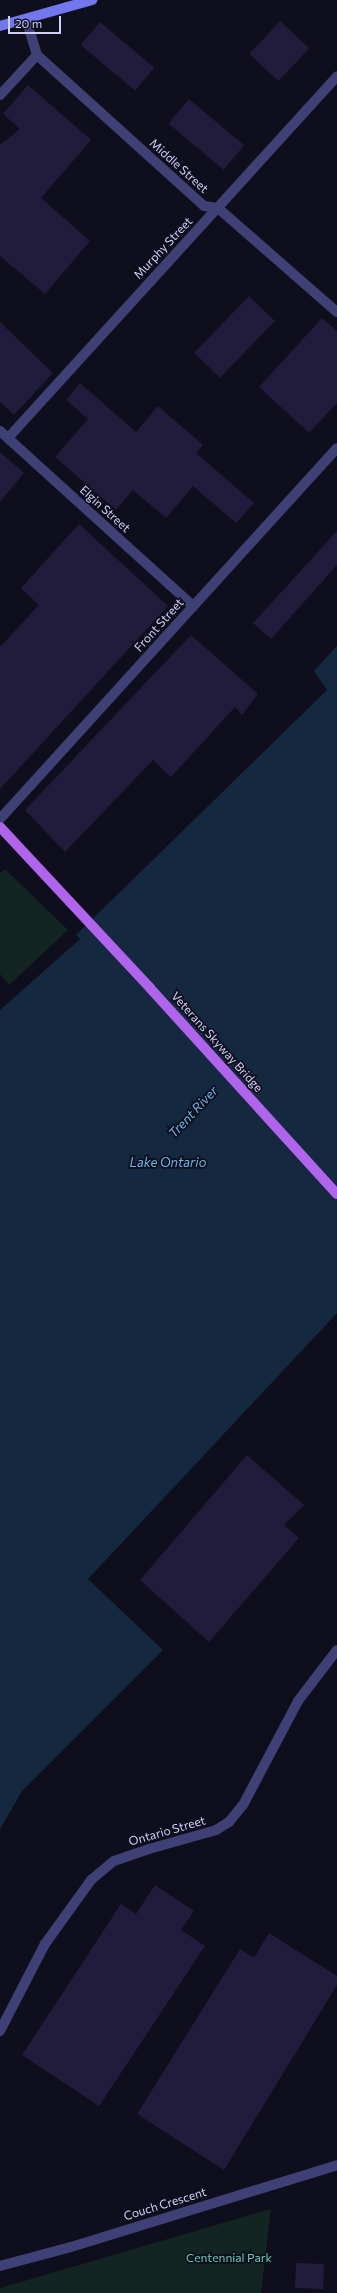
<!DOCTYPE html>
<html>
<head>
<meta charset="utf-8">
<style>
  body { margin:0 }
  #map { position:relative; width:337px; height:2293px; overflow:hidden; background:#0f0e1c; font-family:Commissioner,sans-serif }
  div>[style] { position:absolute }
  .green>* { inset:0; background:#122523 }
  .water>* { inset:0; background:#142840 }
  .building>* { inset:0; background:#211c3b; transform-origin:0 0 }
  .minor>* { height:10px; margin:-5px; padding:0 5px; transform-origin:5px; border-radius:5px; background:#3f4075 }
  .tertiary>* { height:10px; margin:-5px; padding:0 5px; transform-origin:5px; border-radius:5px; background:#3f4075 }
  .secondary>* { height:10px; margin:-5px; padding:0 5px; transform-origin:5px; border-radius:5px; background:#7277ed }
  .primary>* { height:10px; margin:-5px; padding:0 5px; transform-origin:5px; border-radius:5px; background:#af64eb }
  span { translate:-50% -50%; white-space:nowrap; text-align:center; line-height:1.15; -webkit-text-stroke:3.5px #0f0e1c; paint-order:stroke }
  .street-label { font-size:12px; color:#d1cff9 }
  .park-label { font-size:12px; color:#66cfad }
  .water-label { font-size:13px; color:#6ab8ec; font-style:italic }
  .scale { position:absolute; left:8px; top:16px; width:53px; height:18px; box-sizing:border-box; border:2px solid #d1cff9; border-top:0; padding-left:5px; font-size:12px; line-height:14px; white-space:nowrap; color:#d1cff9; -webkit-text-stroke:3px #0f0e1c; paint-order:stroke }
</style>
</head>
<body>
<div id="map">
  <div class="green">
    <i style="clip-path:polygon(5px 869px,68px 930px,9px 985px,0 974px,0 873px)"></i>
    <i style="clip-path:polygon(271px 2209px,261px 2293px,0 2293px,0 2288px)"></i>
  </div>
  <div class="water">
    <i style="clip-path:polygon(337px 646px,337px 1313px,88px 1579px,163px 1650px,22px 1791px,0 1829px,0 1010px,80px 939px,76px 935px,327px 690px,314px 671px)"></i>
  </div>
  <div class="building">
    <i style="left:280px;top:21px;width:40px;height:45px;rotate:43deg"></i>
    <i style="left:100px;top:22px;width:71px;height:30px;rotate:40deg"></i>
    <i style="clip-path:polygon(28px 85px,91px 140px,41px 198px,90px 241px,45px 294px,0 256px,0 145px,20px 129px,3px 114px)"></i>
    <i style="left:189px;top:99px;width:72px;height:32px;rotate:40deg"></i>
    <i style="left:249px;top:296px;width:36px;height:79px;rotate:44deg"></i>
    <i style="clip-path:polygon(322px 318px,337px 331px,337px 403px,309px 433px,259px 387px)"></i>
    <i style="clip-path:polygon(0 322px,53px 373px,14px 415px,0 402px)"></i>
    <i style="clip-path:polygon(80px 383px,136px 432px,158px 406px,203px 445px,196px 453px,254px 503px,236px 523px,193px 486px,166px 518px,133px 490px,116px 510px,55px 457px,88px 419px,66px 400px)"></i>
    <i style="clip-path:polygon(0 452px,24px 473px,0 502px)"></i>
    <i style="clip-path:polygon(79px 524px,168px 606px,0 789px,0 647px,39px 605px,21px 588px)"></i>
    <i style="clip-path:polygon(337px 531px,337px 565px,271px 639px,253px 623px)"></i>
    <i style="clip-path:polygon(191px 635px,258px 694px,242px 715px,235px 707px,171px 777px,153px 760px,65px 852px,25px 810px)"></i>
    <i style="clip-path:polygon(247px 1455px,304px 1505px,284px 1525px,299px 1538px,209px 1642px,140px 1580px)"></i>
    <i style="clip-path:polygon(155px 1885px,194px 1911px,181px 1930px,205px 1946px,99px 2106px,22px 2055px,121px 1904px,136px 1914px)"></i>
    <i style="clip-path:polygon(269px 1933px,337px 1976px,337px 1985px,224px 2170px,137px 2114px,240px 1949px,254px 1958px)"></i>
    <i style="left:296px;top:2263px;width:28px;height:25px;rotate:2deg"></i>
  </div>
  <div class="minor">
    <i style="left:26px;top:19px;width:38px;rotate:73deg"></i>
    <i style="left:37px;top:55px;width:225px;rotate:42.1deg"></i>
    <i style="left:204px;top:206px;width:14px;rotate:8deg"></i>
    <i style="left:218px;top:208px;width:158px;rotate:41.2deg"></i>
    <i style="left:0;top:95px;width:54px;rotate:-47.2deg"></i>
    <i style="left:0;top:431px;width:261px;rotate:42.2deg"></i>
    <i style="left:8px;top:438px;width:489px;rotate:-47.7deg"></i>
    <i style="left:0;top:2031px;width:98px;rotate:-62.7deg"></i>
    <i style="left:45px;top:1944px;width:79px;rotate:-54.3deg"></i>
    <i style="left:91px;top:1880px;width:30px;rotate:-40deg"></i>
    <i style="left:114px;top:1861px;width:37px;rotate:-19deg"></i>
    <i style="left:149px;top:1849px;width:70px;rotate:-15.8deg"></i>
    <i style="left:216px;top:1830px;width:15px;rotate:-32deg"></i>
    <i style="left:229px;top:1822px;width:22px;rotate:-51deg"></i>
    <i style="left:243px;top:1805px;width:118px;rotate:-62.1deg"></i>
    <i style="left:298px;top:1701px;width:64px;rotate:-52.6deg"></i>
    <i style="left:0;top:2266px;width:73px;rotate:-15deg"></i>
    <i style="left:71px;top:2247px;width:278px;rotate:-17.1deg"></i>
  </div>
  <div class="tertiary">
    <i style="left:0;top:819px;width:501px;rotate:-47.75deg"></i>
  </div>
  <div class="secondary">
    <i style="left:0;top:26px;width:96px;rotate:-15.8deg"></i>
  </div>
  <div class="primary">
    <i style="left:0;top:827px;width:220px;rotate:47deg"></i>
    <i style="left:150px;top:988px;width:278px;rotate:47.8deg"></i>
  </div>
  <div class="street-label">
    <span style="left:179px;top:166px;rotate:42deg">Middle Street</span>
    <span style="left:163px;top:248px;rotate:-47deg">Murphy Street</span>
    <span style="left:105px;top:509px;rotate:42deg">Elgin Street</span>
    <span style="left:159px;top:625px;rotate:-48deg">Front Street</span>
    <span style="left:217px;top:1042px;rotate:48deg">Veterans Skyway Bridge</span>
    <span style="left:167px;top:1831px;rotate:-16deg">Ontario Street</span>
    <span style="left:165px;top:2204px;rotate:-17deg">Couch Crescent</span>
  </div>
  <div class="park-label">
    <span style="left:229px;top:2258px">Centennial Park</span>
  </div>
  <div class="water-label">
    <span style="left:193px;top:1112px;rotate:-47deg">Trent River</span>
    <span style="left:168px;top:1162px">Lake Ontario</span>
  </div>
  <div class="scale">20 m</div>
</div>
</body>
</html>
